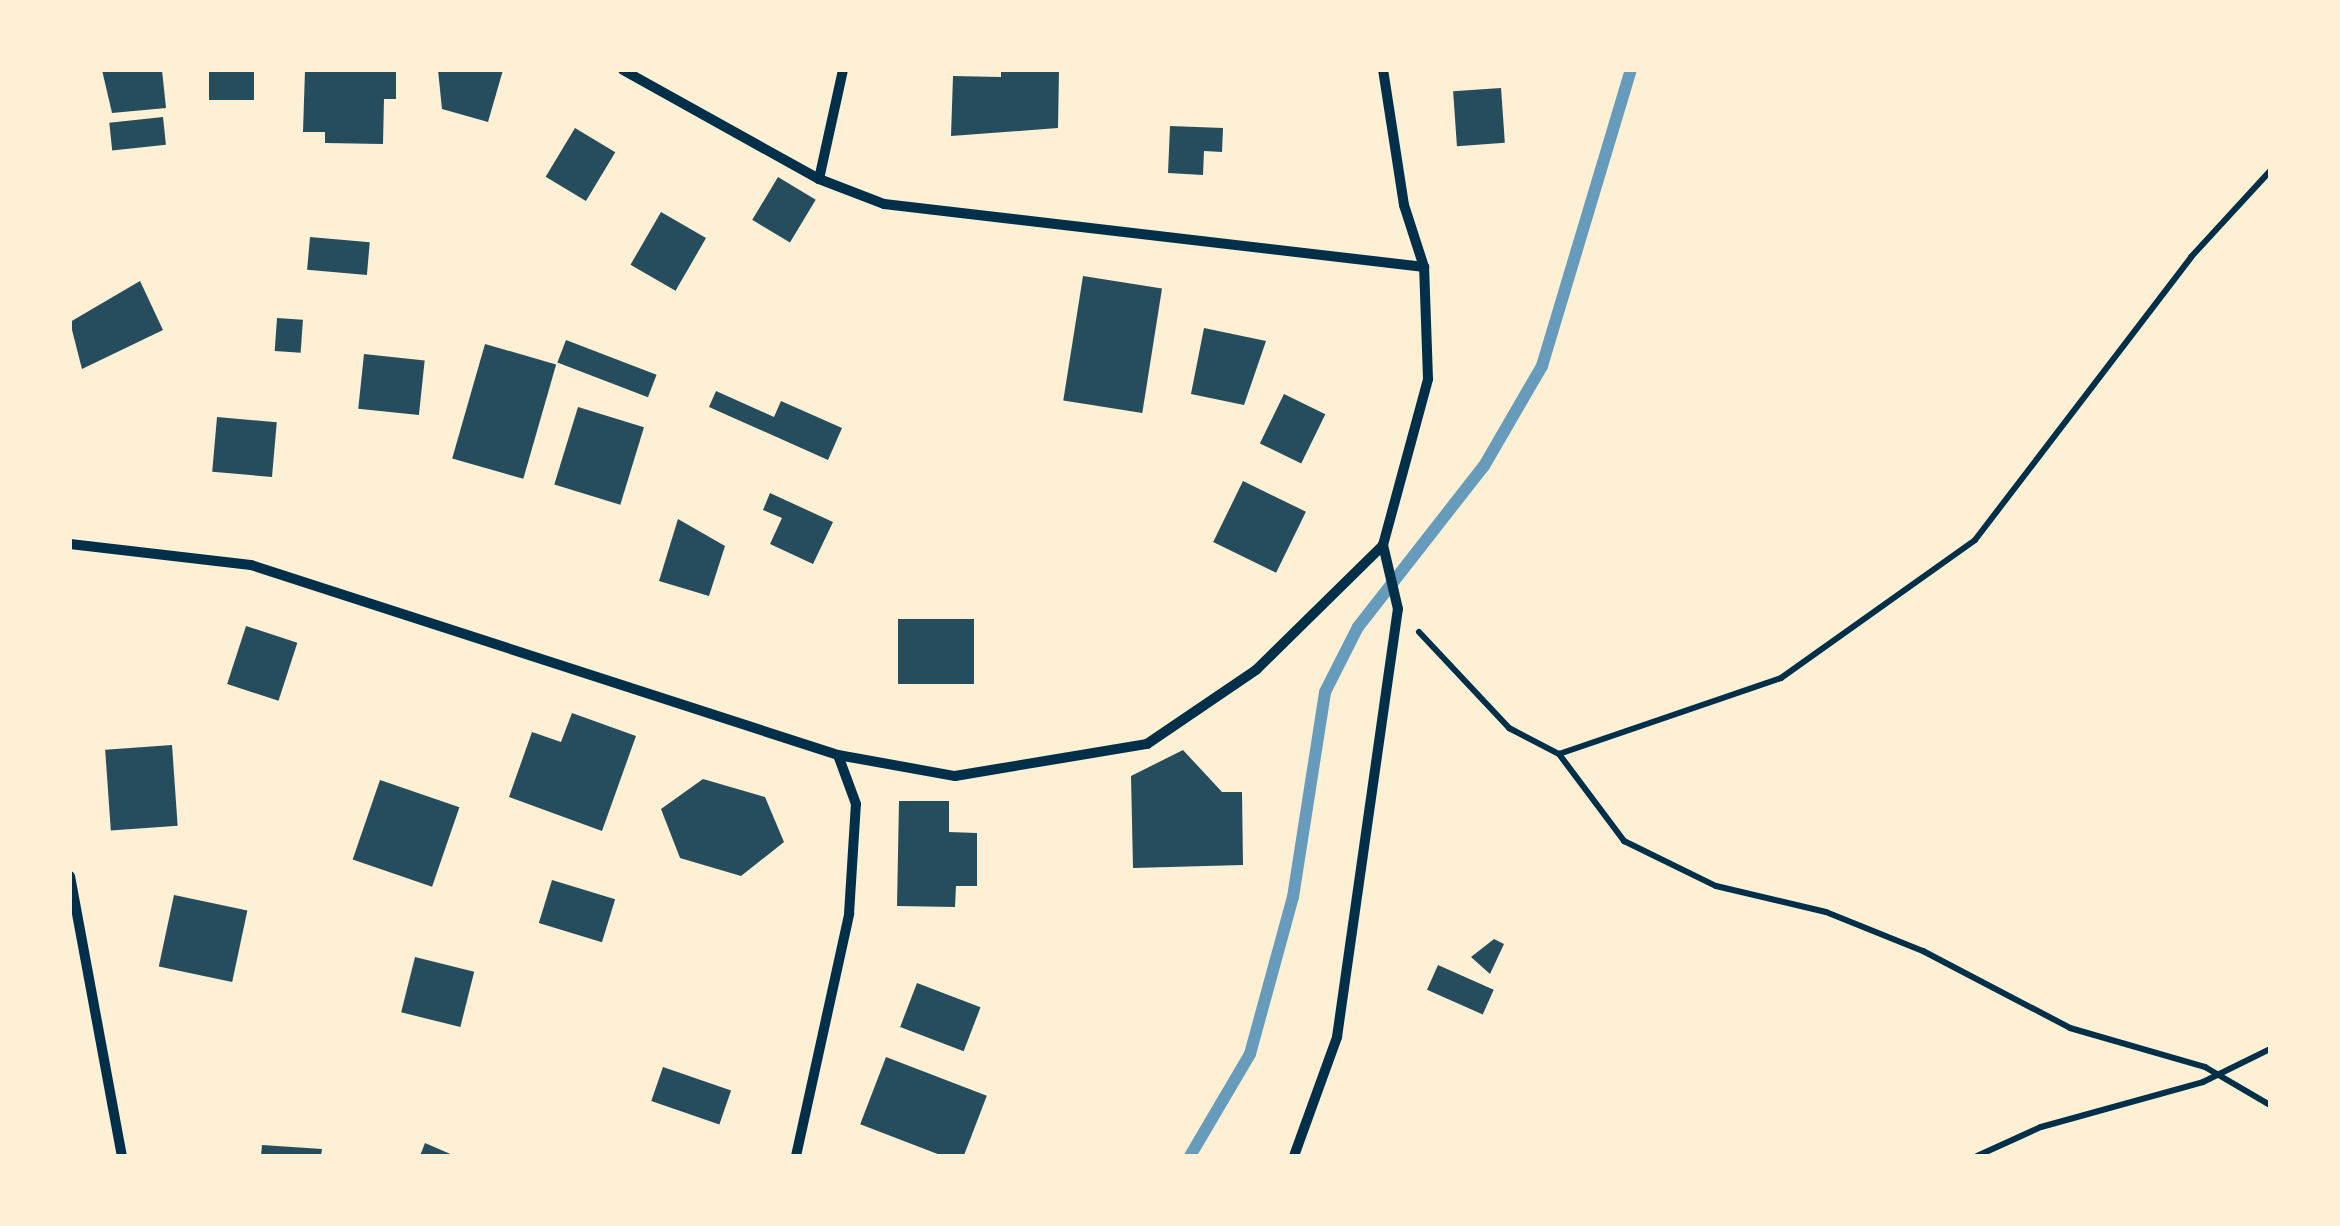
<!DOCTYPE html>
<html>
<head>
<meta charset="utf-8">
<style>
  body { margin:0 }
  #map { position:relative; width:2340px; height:1226px; overflow:hidden; background:#fdf0d5; font-family:"PT Sans Narrow",sans-serif }
  div>[style] { position:absolute }
  .stream>* { height:12px; margin:-6px; padding:0 6px; transform-origin:6px; border-radius:6px; background:#669bbc }
  .building>* { inset:0; background:#264d5e; transform-origin:0 0 }
  .path>* { height:6px; margin:-3px; padding:0 3px; transform-origin:3px; border-radius:3px; background:#003049 }
  .minor>* { height:10px; margin:-5px; padding:0 5px; transform-origin:5px; border-radius:5px; background:#003049 }
  span { translate:-50% -50%; white-space:nowrap; text-align:center; line-height:1.15; -webkit-text-stroke:9px #fdf0d5; paint-order:stroke }
  .frame { position:absolute; inset:0; border:72px solid #fdf0d5; pointer-events:none }
</style>
</head>
<body>
<div id="map">
  <div class="stream">
    <i style="left:1190px;top:1156px;width:118px;rotate:-59.5deg"></i>
    <i style="left:1250px;top:1054px;width:163px;rotate:-74.7deg"></i>
    <i style="left:1293px;top:897px;width:207px;rotate:-81.1deg"></i>
    <i style="left:1325px;top:692px;width:73px;rotate:-63.1deg"></i>
    <i style="left:1358px;top:627px;width:204px;rotate:-52deg"></i>
    <i style="left:1484px;top:466px;width:116px;rotate:-59.9deg"></i>
    <i style="left:1542px;top:366px;width:309px;rotate:-73.3deg"></i>
  </div>
  <div class="building">
    <i style="clip-path:polygon(102px 70px,162px 70px,166px 108px,112px 113px)"></i>
    <i style="left:209px;top:70px;width:45px;height:30px"></i>
    <i style="clip-path:polygon(305px 70px,396px 70px,396px 99px,384px 99px,383px 144px,325px 143px,325px 132px,303px 132px)"></i>
    <i style="clip-path:polygon(438px 70px,503px 70px,488px 122px,442px 109px)"></i>
    <i style="clip-path:polygon(1001px 70px,1059px 70px,1058px 128px,951px 136px,953px 76px,1001px 77px)"></i>
    <i style="left:1501px;top:88px;width:55px;height:48px;rotate:86deg"></i>
    <i style="left:163px;top:117px;width:28px;height:54px;rotate:84deg"></i>
    <i style="clip-path:polygon(1170px 126px,1223px 128px,1222px 152px,1204px 151px,1203px 175px,1168px 173px)"></i>
    <i style="left:575px;top:128px;width:47px;height:57px;rotate:31deg"></i>
    <i style="left:778px;top:177px;width:44px;height:50px;rotate:31deg"></i>
    <i style="left:661px;top:212px;width:52px;height:61px;rotate:30deg"></i>
    <i style="left:310px;top:237px;width:60px;height:33px;rotate:5deg"></i>
    <i style="left:1083px;top:276px;width:80px;height:126px;rotate:9deg"></i>
    <i style="clip-path:polygon(140px 281px,163px 330px,82px 369px,70px 322px)"></i>
    <i style="left:277px;top:318px;width:26px;height:33px;rotate:4deg"></i>
    <i style="clip-path:polygon(1204px 328px,1266px 341px,1244px 405px,1191px 394px)"></i>
    <i style="left:566px;top:340px;width:97px;height:24px;rotate:21deg"></i>
    <i style="left:485px;top:344px;width:74px;height:119px;rotate:16deg"></i>
    <i style="left:364px;top:354px;width:61px;height:55px;rotate:6deg"></i>
    <i style="clip-path:polygon(716px 391px,774px 417px,781px 401px,842px 428px,828px 460px,709px 407px)"></i>
    <i style="left:1284px;top:394px;width:46px;height:55px;rotate:26deg"></i>
    <i style="left:578px;top:407px;width:69px;height:81px;rotate:17deg"></i>
    <i style="left:217px;top:417px;width:60px;height:55px;rotate:5deg"></i>
    <i style="left:1243px;top:481px;width:70px;height:68px;rotate:26deg"></i>
    <i style="clip-path:polygon(770px 493px,833px 522px,813px 564px,770px 544px,782px 518px,763px 510px)"></i>
    <i style="clip-path:polygon(678px 519px,725px 546px,709px 596px,659px 581px)"></i>
    <i style="left:898px;top:619px;width:76px;height:65px"></i>
    <i style="left:246px;top:626px;width:54px;height:61px;rotate:18deg"></i>
    <i style="clip-path:polygon(572px 713px,636px 736px,602px 831px,509px 797px,532px 732px,561px 742px)"></i>
    <i style="left:172px;top:745px;width:81px;height:67px;rotate:86deg"></i>
    <i style="clip-path:polygon(1183px 750px,1222px 792px,1242px 792px,1243px 865px,1133px 868px,1131px 776px)"></i>
    <i style="clip-path:polygon(703px 779px,765px 797px,784px 842px,741px 876px,680px 858px,661px 809px)"></i>
    <i style="left:380px;top:780px;width:84px;height:84px;rotate:19deg"></i>
    <i style="clip-path:polygon(899px 801px,949px 801px,949px 832px,977px 833px,977px 886px,956px 886px,955px 907px,897px 906px)"></i>
    <i style="left:552px;top:880px;width:66px;height:45px;rotate:17deg"></i>
    <i style="left:174px;top:895px;width:75px;height:73px;rotate:12deg"></i>
    <i style="clip-path:polygon(1494px 939px,1504px 944px,1490px 974px,1471px 957px)"></i>
    <i style="left:415px;top:957px;width:61px;height:57px;rotate:14deg"></i>
    <i style="left:1438px;top:965px;width:61px;height:27px;rotate:24deg"></i>
    <i style="left:917px;top:983px;width:68px;height:47px;rotate:21deg"></i>
    <i style="left:886px;top:1057px;width:108px;height:72px;rotate:21deg"></i>
    <i style="left:663px;top:1067px;width:72px;height:36px;rotate:19deg"></i>
    <i style="clip-path:polygon(425px 1143px,455px 1156px,420px 1156px)"></i>
    <i style="clip-path:polygon(262px 1145px,322px 1149px,321px 1156px,261px 1156px)"></i>
  </div>
  <div class="path">
    <i style="left:1419px;top:632px;width:132px;rotate:46.8deg"></i>
    <i style="left:1509px;top:728px;width:56px;rotate:27.5deg"></i>
    <i style="left:1559px;top:754px;width:109px;rotate:53.2deg"></i>
    <i style="left:1624px;top:841px;width:102px;rotate:26.1deg"></i>
    <i style="left:1716px;top:886px;width:113px;rotate:13.3deg"></i>
    <i style="left:1826px;top:912px;width:105px;rotate:21.9deg"></i>
    <i style="left:1923px;top:951px;width:166px;rotate:27.6deg"></i>
    <i style="left:2070px;top:1028px;width:141px;rotate:16.1deg"></i>
    <i style="left:2205px;top:1067px;width:75px;rotate:30.3deg"></i>
    <i style="left:1559px;top:754px;width:235px;rotate:-18.9deg"></i>
    <i style="left:1781px;top:678px;width:238px;rotate:-35.4deg"></i>
    <i style="left:1975px;top:540px;width:356px;rotate:-52.6deg"></i>
    <i style="left:2191px;top:257px;width:117px;rotate:-47.4deg"></i>
    <i style="left:1977px;top:1156px;width:70px;rotate:-24.4deg"></i>
    <i style="left:2041px;top:1127px;width:168px;rotate:-15.5deg"></i>
    <i style="left:2203px;top:1082px;width:75px;rotate:-26.2deg"></i>
  </div>
  <div class="minor">
    <i style="left:623px;top:70px;width:224px;rotate:29.1deg"></i>
    <i style="left:819px;top:179px;width:70px;rotate:21deg"></i>
    <i style="left:884px;top:204px;width:544px;rotate:6.65deg"></i>
    <i style="left:819px;top:179px;width:112px;rotate:-77.6deg"></i>
    <i style="left:70px;top:544px;width:182px;rotate:6.6deg"></i>
    <i style="left:251px;top:565px;width:617px;rotate:17.94deg"></i>
    <i style="left:838px;top:755px;width:119px;rotate:10.2deg"></i>
    <i style="left:955px;top:776px;width:195px;rotate:-9.5deg"></i>
    <i style="left:1147px;top:744px;width:132px;rotate:-34.2deg"></i>
    <i style="left:1256px;top:670px;width:178px;rotate:-44.5deg"></i>
    <i style="left:1383px;top:545px;width:172px;rotate:-74.8deg"></i>
    <i style="left:1428px;top:379px;width:112px;rotate:-92deg"></i>
    <i style="left:1424px;top:267px;width:65px;rotate:-107.9deg"></i>
    <i style="left:1404px;top:205px;width:137px;rotate:-98.8deg"></i>
    <i style="left:70px;top:876px;width:285px;rotate:79.5deg"></i>
    <i style="left:796px;top:1156px;width:248px;rotate:-77.6deg"></i>
    <i style="left:849px;top:914px;width:110px;rotate:-86.4deg"></i>
    <i style="left:856px;top:804px;width:52px;rotate:-110.2deg"></i>
    <i style="left:1294px;top:1156px;width:127px;rotate:-70.1deg"></i>
    <i style="left:1337px;top:1037px;width:432px;rotate:-81.9deg"></i>
    <i style="left:1398px;top:609px;width:66px;rotate:-103.2deg"></i>
  </div>
  <div class="frame"></div>
</div>
</body>
</html>
